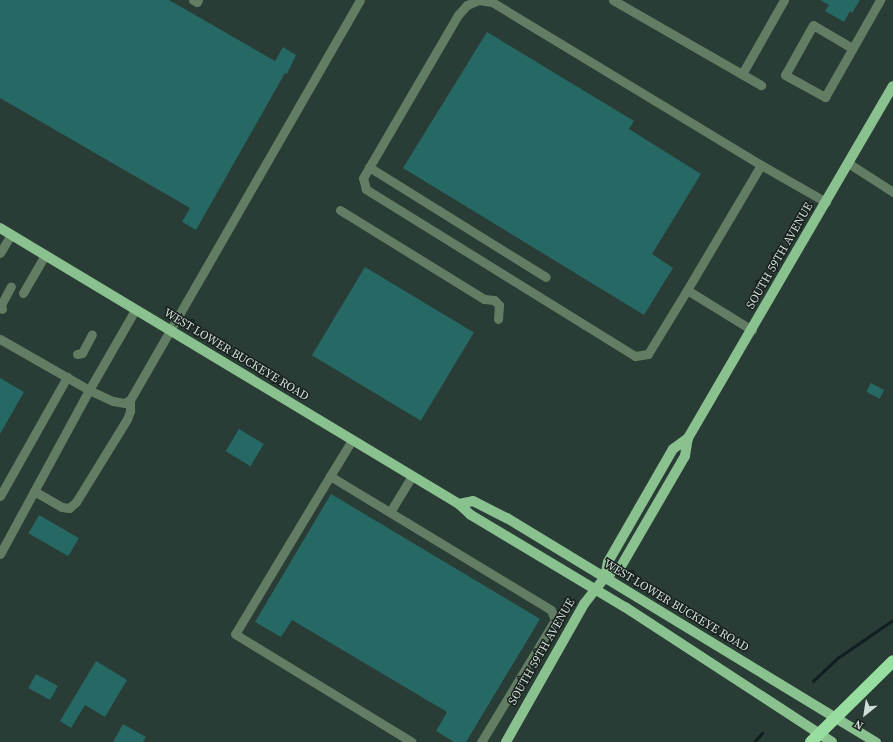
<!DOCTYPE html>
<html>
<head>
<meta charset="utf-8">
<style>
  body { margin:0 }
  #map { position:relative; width:893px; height:742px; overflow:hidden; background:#293c35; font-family:"Source Serif 4",serif }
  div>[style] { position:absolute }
  .stream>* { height:2.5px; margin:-1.25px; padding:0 1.25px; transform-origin:1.25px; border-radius:1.25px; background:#0f1f22 }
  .building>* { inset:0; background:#266864; transform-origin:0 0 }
  .minor>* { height:9px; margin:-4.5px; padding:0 4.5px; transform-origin:4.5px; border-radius:4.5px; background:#627d64 }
  .major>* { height:10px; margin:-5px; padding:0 5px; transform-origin:5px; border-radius:5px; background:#89c28f }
  .highway>* { height:12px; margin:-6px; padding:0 6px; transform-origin:6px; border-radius:6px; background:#97dda0 }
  span { translate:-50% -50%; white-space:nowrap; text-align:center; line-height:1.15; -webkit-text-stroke:3px #18211d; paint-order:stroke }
  .street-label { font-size:12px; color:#d1ddd8 }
  .north { position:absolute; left:845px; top:694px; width:40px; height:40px; -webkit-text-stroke:3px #18211d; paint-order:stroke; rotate:210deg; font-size:11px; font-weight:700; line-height:16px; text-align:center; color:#d1ddd8 }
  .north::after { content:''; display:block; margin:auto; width:14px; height:18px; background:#d1ddd8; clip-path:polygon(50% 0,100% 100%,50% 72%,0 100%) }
</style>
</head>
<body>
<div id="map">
  <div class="stream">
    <i style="left:813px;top:681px;width:35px;rotate:-43deg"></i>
    <i style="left:839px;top:657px;width:65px;rotate:-34.4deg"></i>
    <i style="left:754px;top:742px;width:12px;rotate:-48deg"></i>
  </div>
  <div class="building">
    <i style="clip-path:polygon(0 0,169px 0,275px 61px,283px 47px,296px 55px,287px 74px,285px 73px,196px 230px,182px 222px,190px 208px,0 98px)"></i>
    <i style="clip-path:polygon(820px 0,860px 0,852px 13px,850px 11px,844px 22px,825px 11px,829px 5px)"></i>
    <i style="clip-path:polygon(487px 32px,634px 121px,629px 129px,701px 174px,652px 254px,673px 268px,644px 315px,403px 168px)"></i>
    <i style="left:365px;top:267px;width:127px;height:103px;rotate:31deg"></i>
    <i style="clip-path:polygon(0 378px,24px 392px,0 434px)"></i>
    <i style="left:871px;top:383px;width:15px;height:10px;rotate:28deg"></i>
    <i style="left:239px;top:429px;width:29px;height:26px;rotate:31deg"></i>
    <i style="clip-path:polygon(331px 494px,540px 619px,466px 742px,454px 742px,436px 731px,447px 712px,292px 620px,281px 637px,255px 622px)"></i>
    <i style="left:39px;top:515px;width:46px;height:21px;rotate:30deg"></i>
    <i style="clip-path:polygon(96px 661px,127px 680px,105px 717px,85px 705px,71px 728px,60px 721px)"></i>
    <i style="left:36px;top:674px;width:25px;height:16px;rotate:29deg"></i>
    <i style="clip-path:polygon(123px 724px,146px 737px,143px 742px,113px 742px)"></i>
  </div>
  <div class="minor">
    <i style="left:193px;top:0;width:4px;rotate:27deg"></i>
    <i style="left:197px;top:2px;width:2px;rotate:-63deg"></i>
    <i style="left:613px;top:0;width:171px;rotate:29.9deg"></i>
    <i style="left:852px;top:48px;width:45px;rotate:-149.5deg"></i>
    <i style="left:813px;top:25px;width:57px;rotate:119.2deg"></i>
    <i style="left:785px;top:75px;width:46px;rotate:28.8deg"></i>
    <i style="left:825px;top:97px;width:112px;rotate:-60.4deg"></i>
    <i style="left:742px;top:74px;width:85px;rotate:-60.4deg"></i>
    <i style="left:848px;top:163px;width:54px;rotate:32.8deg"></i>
    <i style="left:369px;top:167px;width:208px;rotate:31.9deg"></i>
    <i style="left:340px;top:210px;width:169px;rotate:31.7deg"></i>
    <i style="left:484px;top:299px;width:10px;rotate:6deg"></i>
    <i style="left:494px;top:300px;width:7px;rotate:45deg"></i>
    <i style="left:499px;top:305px;width:14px;rotate:94deg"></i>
    <i style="left:0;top:253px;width:21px;rotate:-59deg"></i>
    <i style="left:687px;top:290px;width:75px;rotate:121.4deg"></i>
    <i style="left:648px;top:354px;width:13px;rotate:171deg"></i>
    <i style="left:635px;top:356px;width:317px;rotate:-148.2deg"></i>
    <i style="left:366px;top:189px;width:11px;rotate:-105deg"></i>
    <i style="left:363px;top:178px;width:189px;rotate:-59.8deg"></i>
    <i style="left:458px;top:15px;width:13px;rotate:-48deg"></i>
    <i style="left:467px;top:5px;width:13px;rotate:-23deg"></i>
    <i style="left:479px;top:0;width:13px;rotate:9deg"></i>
    <i style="left:492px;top:2px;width:315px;rotate:31.2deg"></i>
    <i style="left:23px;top:293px;width:44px;rotate:-59.9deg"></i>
    <i style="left:2px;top:309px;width:4px;rotate:-104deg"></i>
    <i style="left:1px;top:305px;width:21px;rotate:-62deg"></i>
    <i style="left:752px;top:330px;width:76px;rotate:-148.4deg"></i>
    <i style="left:687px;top:290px;width:145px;rotate:-59.4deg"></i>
    <i style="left:761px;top:165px;width:75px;rotate:29.6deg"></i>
    <i style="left:0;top:339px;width:103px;rotate:29.8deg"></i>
    <i style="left:89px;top:390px;width:26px;rotate:25deg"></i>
    <i style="left:113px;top:401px;width:11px;rotate:10deg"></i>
    <i style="left:124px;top:403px;width:7px;rotate:-27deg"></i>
    <i style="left:130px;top:400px;width:461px;rotate:-60.1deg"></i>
    <i style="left:77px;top:354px;width:5px;rotate:-11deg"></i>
    <i style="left:82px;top:353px;width:21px;rotate:-62deg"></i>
    <i style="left:352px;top:440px;width:42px;rotate:121.4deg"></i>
    <i style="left:330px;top:476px;width:258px;rotate:31.2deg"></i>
    <i style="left:551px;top:610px;width:11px;rotate:68deg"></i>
    <i style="left:555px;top:620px;width:143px;rotate:121.2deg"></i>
    <i style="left:330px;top:476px;width:184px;rotate:121deg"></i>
    <i style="left:235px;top:634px;width:207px;rotate:31.4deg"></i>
    <i style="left:34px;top:491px;width:32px;rotate:30deg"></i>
    <i style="left:62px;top:507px;width:7px;rotate:8deg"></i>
    <i style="left:69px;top:508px;width:9px;rotate:-41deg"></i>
    <i style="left:76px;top:502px;width:97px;rotate:-58.4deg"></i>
    <i style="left:127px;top:419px;width:9px;rotate:-69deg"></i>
    <i style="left:130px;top:411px;width:11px;rotate:-90deg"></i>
    <i style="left:0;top:496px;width:137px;rotate:-60.6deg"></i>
    <i style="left:390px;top:512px;width:42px;rotate:-58.6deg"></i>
    <i style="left:0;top:554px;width:187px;rotate:-61.5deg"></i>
    <i style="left:89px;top:390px;width:92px;rotate:-60.1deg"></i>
  </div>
  <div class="major">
    <i style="left:0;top:228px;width:536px;rotate:31.02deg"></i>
    <i style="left:459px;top:504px;width:16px;rotate:43deg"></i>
    <i style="left:471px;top:515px;width:179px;rotate:30.9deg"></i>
    <i style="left:625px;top:607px;width:247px;rotate:33.1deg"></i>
    <i style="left:459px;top:504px;width:14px;rotate:-12deg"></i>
    <i style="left:473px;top:501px;width:38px;rotate:27deg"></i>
    <i style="left:507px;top:518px;width:432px;rotate:31.3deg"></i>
    <i style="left:605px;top:577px;width:17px;rotate:-31deg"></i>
    <i style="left:620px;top:568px;width:129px;rotate:-59.9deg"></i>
    <i style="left:685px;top:456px;width:18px;rotate:-81deg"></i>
    <i style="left:688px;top:438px;width:407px;rotate:-59.8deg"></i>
    <i style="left:506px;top:742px;width:159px;rotate:-60.5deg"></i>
    <i style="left:584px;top:604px;width:34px;rotate:-52deg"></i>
    <i style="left:605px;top:577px;width:15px;rotate:-79deg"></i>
    <i style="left:608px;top:562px;width:130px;rotate:-60.1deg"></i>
    <i style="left:673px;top:449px;width:19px;rotate:-36deg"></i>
  </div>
  <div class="highway">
    <i style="left:811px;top:742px;width:115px;rotate:-44.6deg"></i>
  </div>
  <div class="street-label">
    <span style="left:780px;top:256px;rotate:-60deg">SOUTH 59TH AVENUE</span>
    <span style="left:236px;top:355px;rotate:31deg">WEST LOWER BUCKEYE ROAD</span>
    <span style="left:676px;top:606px;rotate:31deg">WEST LOWER BUCKEYE ROAD</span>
    <span style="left:542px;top:652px;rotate:-60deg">SOUTH 59TH AVENUE</span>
  </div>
  <div class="north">N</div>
</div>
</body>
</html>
